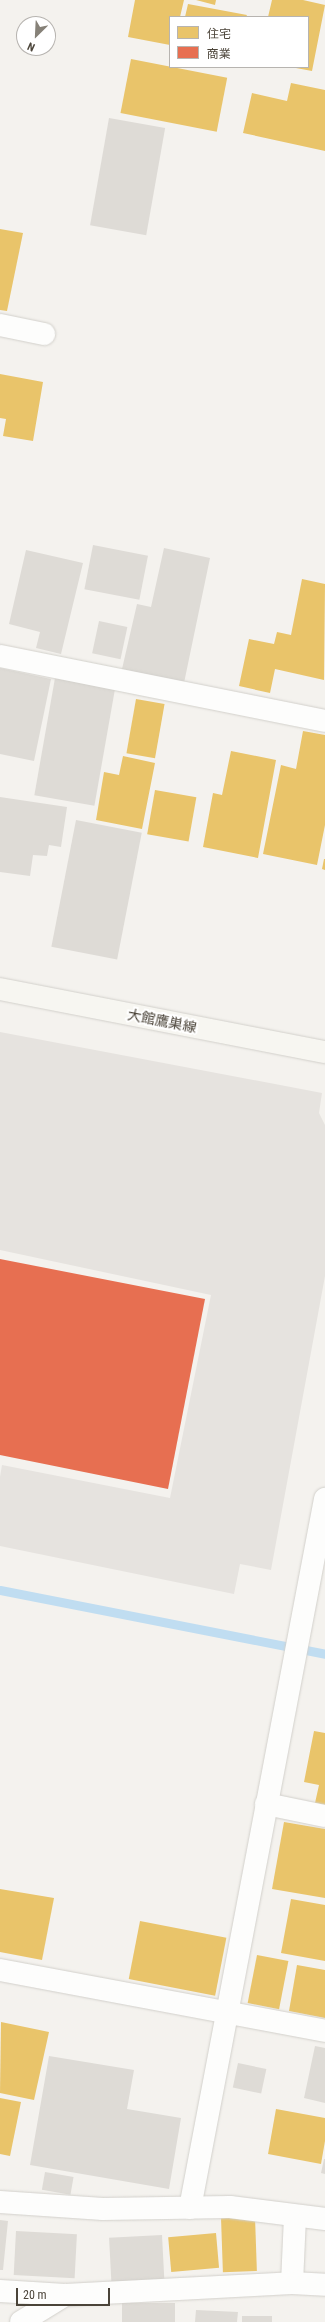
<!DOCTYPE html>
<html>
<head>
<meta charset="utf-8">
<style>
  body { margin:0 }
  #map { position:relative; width:325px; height:2322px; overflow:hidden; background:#f4f2ee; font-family:"Roboto Condensed","Noto Sans JP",sans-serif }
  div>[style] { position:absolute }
  .parking>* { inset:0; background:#e6e3df }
  .homes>* { inset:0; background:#e9c46a; transform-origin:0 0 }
  .shops>* { inset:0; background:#e76f51 }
  .stream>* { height:9px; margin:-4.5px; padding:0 4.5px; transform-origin:4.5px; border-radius:4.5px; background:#c0ddf1 }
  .building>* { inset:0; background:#dedbd6; transform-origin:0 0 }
  .roads { filter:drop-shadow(0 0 1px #d2d0cb) drop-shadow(0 0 1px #d2d0cb) }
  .minor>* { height:22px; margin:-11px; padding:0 11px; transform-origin:11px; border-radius:11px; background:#fdfdfc }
  .secondary>* { height:22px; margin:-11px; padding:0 11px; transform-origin:11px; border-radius:11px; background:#f7f6f1 }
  span { translate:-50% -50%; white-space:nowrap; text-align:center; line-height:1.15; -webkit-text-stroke:4px #fff; paint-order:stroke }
  .street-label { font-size:14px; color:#4b4439 }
  .legend { position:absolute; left:169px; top:16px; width:140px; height:52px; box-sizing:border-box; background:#fff; border:1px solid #b7b4b0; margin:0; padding:5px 7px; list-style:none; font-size:12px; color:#4b4439 }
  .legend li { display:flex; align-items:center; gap:8px; height:20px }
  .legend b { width:20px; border:1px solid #b7b4b0 }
  .north { position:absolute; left:16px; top:16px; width:40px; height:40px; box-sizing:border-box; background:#fff; border:1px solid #b7b4b0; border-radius:50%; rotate:204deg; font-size:11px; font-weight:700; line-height:16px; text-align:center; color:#4b4439 }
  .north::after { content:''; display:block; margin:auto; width:14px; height:18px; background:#868178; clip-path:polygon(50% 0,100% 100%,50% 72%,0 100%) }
  .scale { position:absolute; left:16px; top:2288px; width:94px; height:18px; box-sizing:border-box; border:2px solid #4b4439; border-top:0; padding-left:5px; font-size:12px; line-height:14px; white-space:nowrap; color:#4b4439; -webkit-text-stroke:3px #fff; paint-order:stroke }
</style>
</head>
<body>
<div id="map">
  <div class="parking">
    <i style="clip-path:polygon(0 1032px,322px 1093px,319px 1113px,325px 1125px,325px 1276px,271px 1570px,240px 1564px,234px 1594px,0 1546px,0 1477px,2px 1465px,170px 1498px,211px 1295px,0 1250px)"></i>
  </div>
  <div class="homes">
    <i style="clip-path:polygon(135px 0,184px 0,180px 17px,170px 17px,170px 45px,128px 37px)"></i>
    <i style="clip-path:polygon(196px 0,216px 0,215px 5px)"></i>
    <i style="clip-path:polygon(272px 0,303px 0,325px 5px,312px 71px,296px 68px,308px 67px,308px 17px,268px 17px)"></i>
    <i style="clip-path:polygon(188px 4px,247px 15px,246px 17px,185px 17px)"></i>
    <i style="left:131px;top:59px;width:98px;height:55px;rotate:11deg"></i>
    <i style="clip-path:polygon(291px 83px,325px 90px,325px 151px,243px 133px,252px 93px,287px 101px)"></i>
    <i style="clip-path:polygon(0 229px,23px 233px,7px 311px,0 310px)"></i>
    <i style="clip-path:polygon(0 374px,43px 382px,33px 441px,3px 436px,6px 419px,0 418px)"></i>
    <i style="clip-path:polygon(302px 579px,325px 584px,324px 680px,275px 669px,270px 693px,239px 686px,249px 639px,274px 644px,277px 632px,291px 635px)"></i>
    <i style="left:136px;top:699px;width:29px;height:55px;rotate:10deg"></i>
    <i style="clip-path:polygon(303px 731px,325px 735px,325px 825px,317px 865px,263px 854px,281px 765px,296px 769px)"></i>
    <i style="clip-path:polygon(231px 751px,276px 760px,258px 858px,203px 847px,213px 793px,222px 795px)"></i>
    <i style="clip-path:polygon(123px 756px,155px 763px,142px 829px,96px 820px,104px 772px,119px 775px)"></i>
    <i style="left:155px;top:790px;width:42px;height:45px;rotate:10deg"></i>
    <i style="clip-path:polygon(324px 859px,325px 859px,325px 870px,322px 869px)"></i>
    <i style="clip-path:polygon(314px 1731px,325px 1733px,325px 1805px,315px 1803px,319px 1785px,304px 1782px)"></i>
    <i style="clip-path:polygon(284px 1822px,325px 1829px,325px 1898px,272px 1889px)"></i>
    <i style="clip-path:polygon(0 1889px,54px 1898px,42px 1960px,0 1952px)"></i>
    <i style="clip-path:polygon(291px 1899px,325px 1905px,325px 1961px,281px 1953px)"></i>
    <i style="left:140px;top:1921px;width:88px;height:59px;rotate:11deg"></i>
    <i style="left:257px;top:1955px;width:32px;height:49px;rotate:11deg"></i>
    <i style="clip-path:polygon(297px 1965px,325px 1970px,325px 2018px,289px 2011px)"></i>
    <i style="clip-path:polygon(1px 2022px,49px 2032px,34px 2100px,0 2093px)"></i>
    <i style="clip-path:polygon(0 2098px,21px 2102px,10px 2156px,0 2154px)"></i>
    <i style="clip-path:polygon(276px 2109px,325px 2118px,325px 2141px,321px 2164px,268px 2154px)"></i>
    <i style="left:255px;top:2217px;width:54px;height:34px;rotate:88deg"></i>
    <i style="left:216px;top:2233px;width:35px;height:48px;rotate:85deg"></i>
  </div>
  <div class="shops">
    <i style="clip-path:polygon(0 1259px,205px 1299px,168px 1489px,0 1455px)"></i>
  </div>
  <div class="stream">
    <i style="left:0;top:1590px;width:331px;rotate:11.1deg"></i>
  </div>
  <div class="building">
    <i style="left:109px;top:118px;width:57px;height:109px;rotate:10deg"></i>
    <i style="left:93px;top:545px;width:56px;height:45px;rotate:11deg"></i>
    <i style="clip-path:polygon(164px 548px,210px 558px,184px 683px,122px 669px,137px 604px,151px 607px)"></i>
    <i style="clip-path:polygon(26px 550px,83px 563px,61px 654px,36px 648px,40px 632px,9px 624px)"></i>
    <i style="left:99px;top:621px;width:29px;height:33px;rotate:12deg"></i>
    <i style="clip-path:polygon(0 668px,51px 679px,34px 761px,0 754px)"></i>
    <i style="left:55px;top:678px;width:61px;height:119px;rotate:10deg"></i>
    <i style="clip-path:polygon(0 797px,67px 807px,61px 847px,49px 845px,47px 856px,33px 855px,30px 876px,0 872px)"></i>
    <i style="left:76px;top:820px;width:67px;height:129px;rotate:11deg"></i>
    <i style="clip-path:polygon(315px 2046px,325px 2048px,325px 2103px,304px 2098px)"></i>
    <i style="clip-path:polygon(49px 2056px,134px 2070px,127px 2109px,181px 2118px,169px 2189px,30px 2165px)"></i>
    <i style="left:238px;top:2063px;width:29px;height:25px;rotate:12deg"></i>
    <i style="clip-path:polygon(324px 2159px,325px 2159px,325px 2174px,321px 2173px)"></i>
    <i style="left:45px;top:2172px;width:29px;height:18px;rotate:10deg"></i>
    <i style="clip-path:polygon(0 2220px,8px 2221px,3px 2270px,0 2270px)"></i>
    <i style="left:16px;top:2231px;width:61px;height:44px;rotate:3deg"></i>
    <i style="left:162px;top:2235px;width:45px;height:53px;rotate:87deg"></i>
    <i style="left:122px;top:2303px;width:53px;height:19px"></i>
    <i style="clip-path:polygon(196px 2310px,238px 2312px,237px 2322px,195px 2322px)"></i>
    <i style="left:242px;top:2316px;width:30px;height:6px"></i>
  </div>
  <div class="roads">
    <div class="minor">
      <i style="left:0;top:325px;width:45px;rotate:11.6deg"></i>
      <i style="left:0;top:656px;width:331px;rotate:11.3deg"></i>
      <i style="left:266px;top:1804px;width:60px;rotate:11.5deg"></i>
      <i style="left:0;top:1970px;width:331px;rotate:10.6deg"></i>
      <i style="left:0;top:2202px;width:103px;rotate:3.9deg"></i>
      <i style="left:103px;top:2209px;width:127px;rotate:-0.9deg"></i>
      <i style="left:230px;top:2207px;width:96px;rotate:7.2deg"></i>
      <i style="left:190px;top:2208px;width:722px;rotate:-79.22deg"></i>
      <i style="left:292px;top:2283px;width:67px;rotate:-87.4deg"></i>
      <i style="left:0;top:2291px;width:65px;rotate:3.5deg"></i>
      <i style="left:65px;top:2295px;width:227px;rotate:-3deg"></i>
      <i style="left:292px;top:2283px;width:33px;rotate:3deg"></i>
      <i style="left:21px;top:2322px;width:52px;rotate:-31.5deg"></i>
    </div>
    <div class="secondary">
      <i style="left:0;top:989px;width:331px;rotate:11deg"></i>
    </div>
  </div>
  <div class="street-label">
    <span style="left:162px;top:1021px;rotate:11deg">大館鷹巣線</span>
  </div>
  <ul class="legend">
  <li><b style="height:11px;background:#e9c46a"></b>住宅</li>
  <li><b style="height:11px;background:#e76f51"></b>商業</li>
  </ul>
  <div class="north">N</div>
  <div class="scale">20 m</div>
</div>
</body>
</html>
